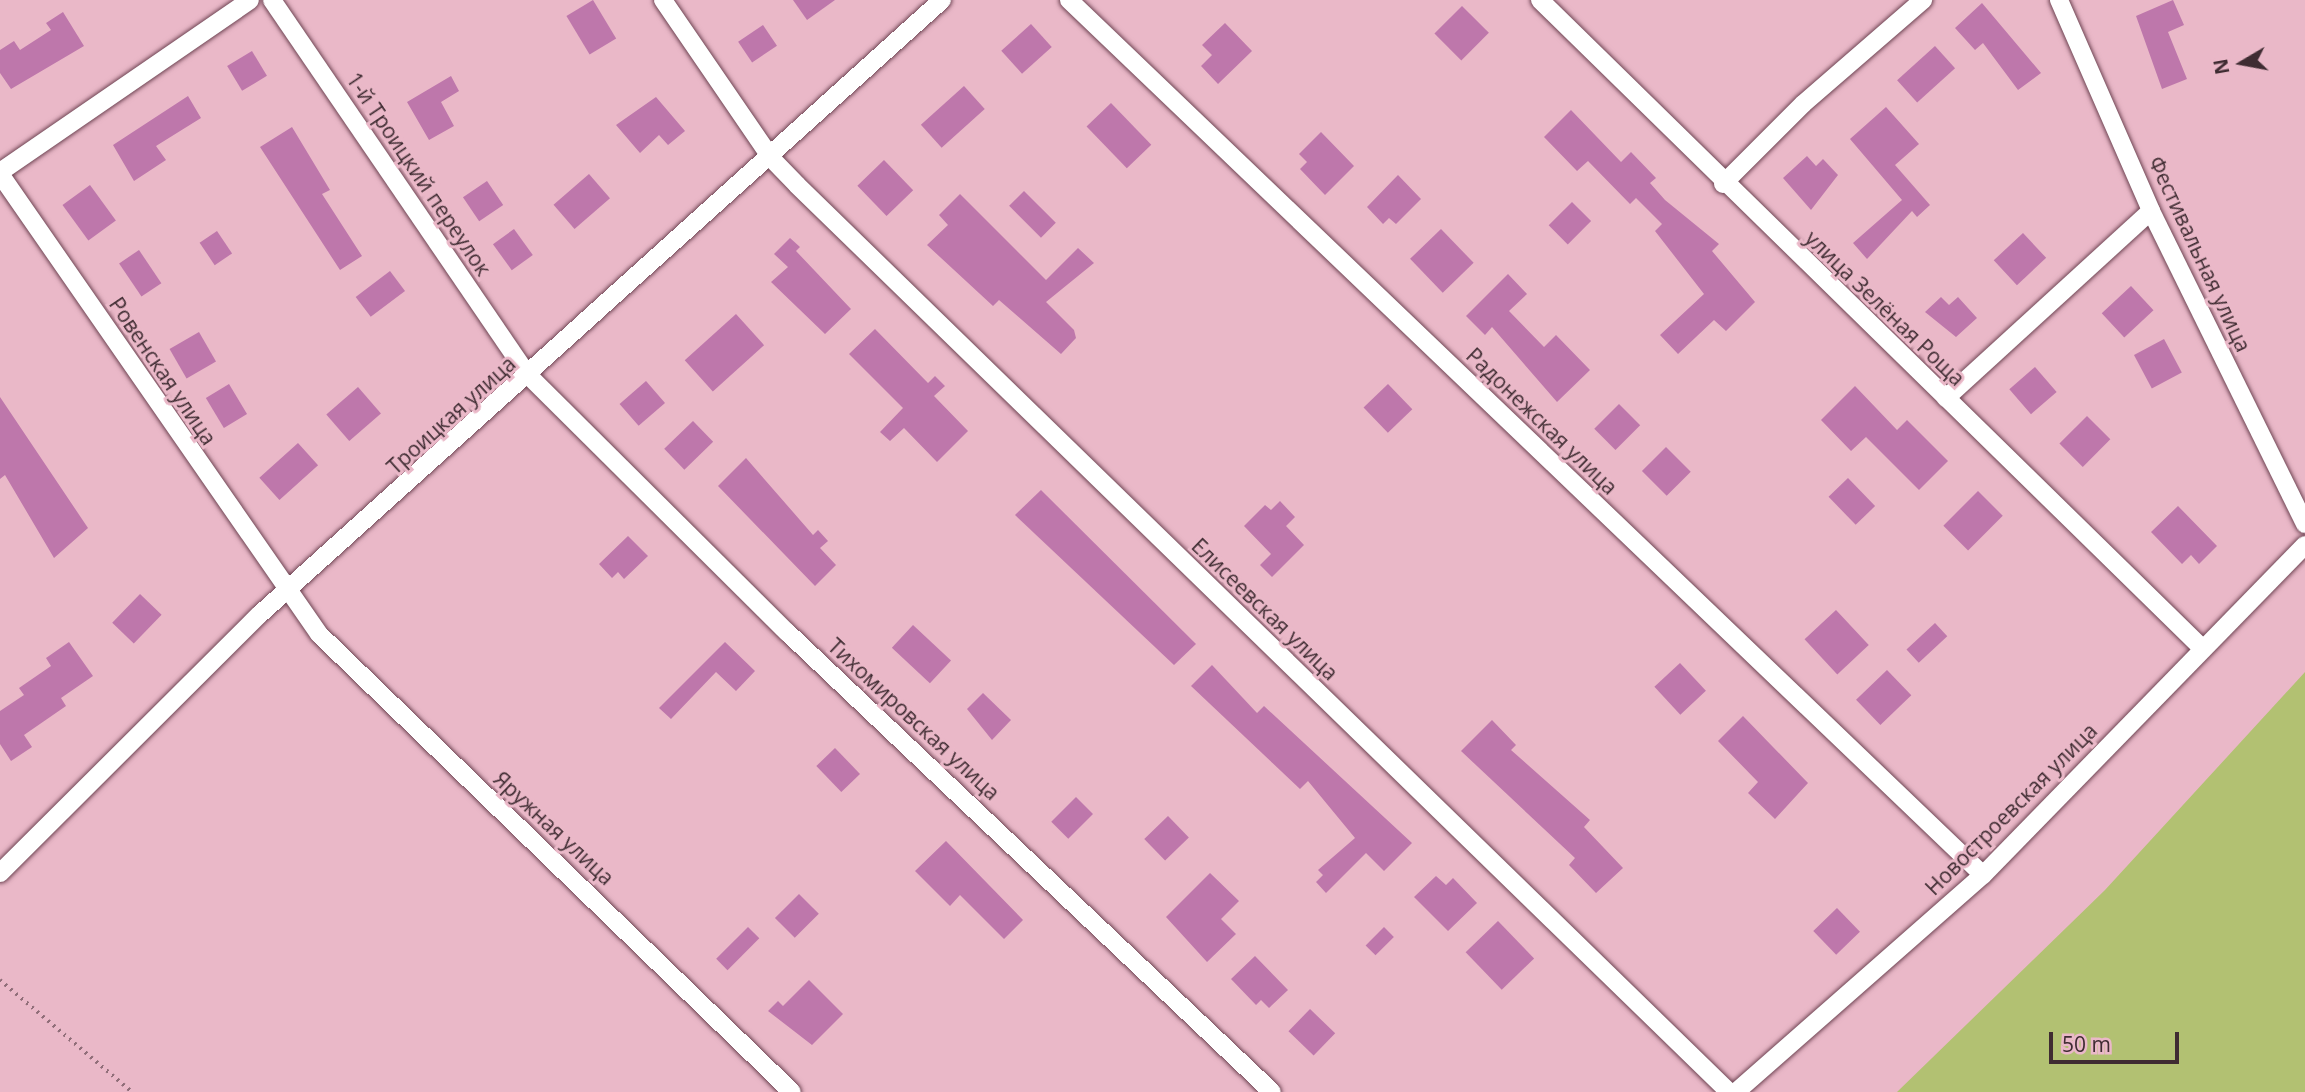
<!DOCTYPE html>
<html>
<head>
<meta charset="utf-8">
<style>
  body { margin:0 }
  #map { position:relative; width:2305px; height:1092px; overflow:hidden; background:#eab8c8; font-family:"Open Sans",sans-serif }
  div>[style] { position:absolute }
  .green>* { inset:0; background:#b2c172 }
  .building>* { inset:0; background:#be77ab; transform-origin:0 0 }
  .path>* { height:3.5px; margin-top:-1.75px; transform-origin:0; background:repeating-linear-gradient(90deg,#906e79 0 2px,transparent 0 7px) }
  .roads { filter:drop-shadow(0 0 2px #6f4554) drop-shadow(0 0 2px #6f4554) }
  .minor>* { height:18px; margin:-9px; padding:0 9px; transform-origin:9px; border-radius:9px; background:#fff }
  span { translate:-50% -50%; white-space:nowrap; text-align:center; line-height:1.15; -webkit-text-stroke:6px #eab8c8; paint-order:stroke }
  .street-label { font-size:21px; color:#3f2c32 }
  .north { position:absolute; left:2207px; top:28px; width:70px; height:70px; -webkit-text-stroke:5px #eab8c8; paint-order:stroke; rotate:260deg; font-size:19px; font-weight:700; line-height:28px; text-align:center; color:#3f2c32 }
  .north::after { content:''; display:block; margin:auto; width:24px; height:32px; background:#3f2c32; clip-path:polygon(50% 0,100% 100%,50% 72%,0 100%) }
  .scale { position:absolute; left:2049px; top:1032px; width:130px; height:32px; box-sizing:border-box; border:4px solid #3f2c32; border-top:0; padding-left:9px; font-size:21px; line-height:24px; white-space:nowrap; color:#3f2c32; -webkit-text-stroke:5px #eab8c8; paint-order:stroke }
</style>
</head>
<body>
<div id="map">
  <div class="green">
    <i style="clip-path:polygon(2305px 672px,2305px 1092px,1897px 1092px,2105px 890px)"></i>
  </div>
  <div class="building">
    <i style="left:593px;top:0;width:45px;height:31px;rotate:59deg"></i>
    <i style="clip-path:polygon(793px 0,835px 0,807px 20px)"></i>
    <i style="clip-path:polygon(2173px 0,2184px 25px,2168px 32px,2187px 79px,2162px 89px,2136px 16px)"></i>
    <i style="clip-path:polygon(1982px 3px,2041px 73px,2018px 90px,1983px 43px,1975px 50px,1955px 28px)"></i>
    <i style="left:1462px;top:6px;width:38px;height:39px;rotate:45deg"></i>
    <i style="clip-path:polygon(63px 12px,84px 46px,11px 89px,0 73px,0 50px,14px 41px,20px 50px,51px 30px,46px 23px)"></i>
    <i style="clip-path:polygon(1225px 23px,1252px 51px,1218px 84px,1201px 66px,1212px 55px,1202px 45px)"></i>
    <i style="left:1031px;top:24px;width:31px;height:40px;rotate:48deg"></i>
    <i style="left:763px;top:25px;width:25px;height:30px;rotate:56deg"></i>
    <i style="left:1935px;top:46px;width:30px;height:51px;rotate:48deg"></i>
    <i style="left:252px;top:51px;width:29px;height:29px;rotate:59deg"></i>
    <i style="clip-path:polygon(451px 76px,459px 91px,441px 102px,454px 126px,429px 140px,407px 102px)"></i>
    <i style="left:964px;top:86px;width:31px;height:58px;rotate:48deg"></i>
    <i style="clip-path:polygon(188px 96px,201px 118px,156px 146px,166px 160px,134px 181px,113px 145px)"></i>
    <i style="clip-path:polygon(656px 97px,685px 131px,668px 145px,659px 135px,640px 153px,616px 125px)"></i>
    <i style="left:1111px;top:103px;width:58px;height:34px;rotate:46deg"></i>
    <i style="clip-path:polygon(1886px 107px,1919px 144px,1895px 165px,1930px 205px,1917px 217px,1912px 211px,1867px 259px,1853px 243px,1902px 200px,1850px 139px)"></i>
    <i style="clip-path:polygon(1571px 110px,1621px 162px,1631px 152px,1656px 178px,1650px 183px,1665px 200px,1719px 244px,1712px 251px,1755px 302px,1726px 331px,1714px 320px,1678px 354px,1660px 335px,1704px 294px,1655px 231px,1662px 224px,1636px 198px,1630px 204px,1588px 161px,1577px 171px,1544px 137px)"></i>
    <i style="clip-path:polygon(292px 127px,330px 190px,322px 194px,362px 256px,340px 270px,260px 147px)"></i>
    <i style="clip-path:polygon(1321px 132px,1354px 166px,1325px 195px,1300px 169px,1307px 162px,1299px 154px)"></i>
    <i style="clip-path:polygon(1807px 156px,1816px 166px,1823px 159px,1838px 175px,1811px 210px,1783px 178px)"></i>
    <i style="left:884px;top:160px;width:42px;height:37px;rotate:46deg"></i>
    <i style="left:589px;top:174px;width:32px;height:47px;rotate:49deg"></i>
    <i style="clip-path:polygon(1398px 175px,1421px 199px,1396px 224px,1389px 218px,1383px 224px,1367px 207px)"></i>
    <i style="left:487px;top:181px;width:29px;height:29px;rotate:56deg"></i>
    <i style="left:90px;top:185px;width:44px;height:34px;rotate:54deg"></i>
    <i style="left:1024px;top:191px;width:45px;height:21px;rotate:45deg"></i>
    <i style="clip-path:polygon(960px 194px,1046px 280px,1078px 248px,1094px 263px,1046px 302px,1074px 330px,1076px 338px,1061px 354px,999px 300px,993px 306px,927px 245px,948px 225px,939px 215px)"></i>
    <i style="left:1572px;top:202px;width:27px;height:33px;rotate:45deg"></i>
    <i style="left:514px;top:229px;width:32px;height:26px;rotate:54deg"></i>
    <i style="left:1441px;top:229px;width:47px;height:43px;rotate:46deg"></i>
    <i style="left:217px;top:231px;width:27px;height:21px;rotate:56deg"></i>
    <i style="left:2023px;top:233px;width:34px;height:40px;rotate:47deg"></i>
    <i style="clip-path:polygon(790px 238px,800px 247px,796px 251px,851px 309px,825px 334px,771px 282px,788px 267px,774px 254px)"></i>
    <i style="left:139px;top:250px;width:40px;height:24px;rotate:56deg"></i>
    <i style="left:390px;top:271px;width:25px;height:43px;rotate:53deg"></i>
    <i style="clip-path:polygon(1508px 274px,1527px 294px,1509px 311px,1544px 347px,1556px 335px,1590px 370px,1557px 402px,1492px 327px,1485px 335px,1466px 316px)"></i>
    <i style="left:2131px;top:286px;width:33px;height:40px;rotate:47deg"></i>
    <i style="clip-path:polygon(1941px 297px,1949px 305px,1958px 297px,1977px 318px,1956px 337px,1925px 312px)"></i>
    <i style="left:736px;top:314px;width:42px;height:69px;rotate:48deg"></i>
    <i style="clip-path:polygon(875px 329px,928px 383px,935px 376px,945px 386px,934px 396px,968px 431px,937px 462px,904px 428px,890px 441px,880px 432px,903px 408px,849px 354px)"></i>
    <i style="left:199px;top:332px;width:34px;height:34px;rotate:60deg"></i>
    <i style="left:2164px;top:339px;width:38px;height:34px;rotate:62deg"></i>
    <i style="left:2035px;top:367px;width:33px;height:34px;rotate:49deg"></i>
    <i style="left:646px;top:381px;width:29px;height:35px;rotate:49deg"></i>
    <i style="left:229px;top:384px;width:35px;height:27px;rotate:59deg"></i>
    <i style="left:1388px;top:384px;width:35px;height:34px;rotate:46deg"></i>
    <i style="clip-path:polygon(1855px 386px,1897px 430px,1907px 420px,1948px 461px,1919px 490px,1866px 437px,1851px 451px,1821px 420px)"></i>
    <i style="left:358px;top:387px;width:35px;height:42px;rotate:49deg"></i>
    <i style="clip-path:polygon(0 397px,88px 528px,54px 558px,5px 475px,0 479px)"></i>
    <i style="left:1619px;top:404px;width:30px;height:35px;rotate:45deg"></i>
    <i style="left:2087px;top:416px;width:33px;height:39px;rotate:45deg"></i>
    <i style="left:693px;top:421px;width:29px;height:40px;rotate:46deg"></i>
    <i style="left:298px;top:443px;width:30px;height:52px;rotate:48deg"></i>
    <i style="left:1666px;top:447px;width:35px;height:34px;rotate:45deg"></i>
    <i style="clip-path:polygon(746px 458px,813px 535px,818px 530px,828px 541px,820px 548px,836px 565px,815px 586px,718px 486px)"></i>
    <i style="left:1848px;top:478px;width:39px;height:27px;rotate:46deg"></i>
    <i style="clip-path:polygon(1041px 490px,1196px 644px,1174px 665px,1015px 515px)"></i>
    <i style="left:1978px;top:491px;width:35px;height:49px;rotate:45deg"></i>
    <i style="clip-path:polygon(1280px 501px,1295px 517px,1286px 526px,1304px 545px,1272px 577px,1260px 565px,1271px 554px,1244px 526px,1265px 505px,1271px 510px)"></i>
    <i style="clip-path:polygon(2178px 506px,2217px 546px,2199px 564px,2191px 555px,2182px 564px,2151px 532px)"></i>
    <i style="clip-path:polygon(628px 536px,648px 556px,624px 579px,618px 572px,612px 578px,599px 564px)"></i>
    <i style="left:140px;top:594px;width:30px;height:40px;rotate:44deg"></i>
    <i style="left:1836px;top:610px;width:48px;height:43px;rotate:47deg"></i>
    <i style="left:1935px;top:623px;width:18px;height:39px;rotate:47deg"></i>
    <i style="left:913px;top:625px;width:52px;height:31px;rotate:43deg"></i>
    <i style="clip-path:polygon(69px 642px,93px 676px,61px 698px,66px 706px,24px 735px,32px 747px,11px 761px,0 744px,0 711px,24px 695px,19px 688px,51px 666px,46px 658px)"></i>
    <i style="clip-path:polygon(725px 642px,755px 671px,736px 691px,716px 672px,671px 719px,659px 708px)"></i>
    <i style="left:1680px;top:663px;width:38px;height:35px;rotate:47deg"></i>
    <i style="clip-path:polygon(1212px 665px,1257px 713px,1264px 706px,1412px 843px,1384px 871px,1366px 853px,1326px 893px,1316px 882px,1323px 875px,1318px 870px,1355px 838px,1308px 781px,1300px 789px,1191px 686px)"></i>
    <i style="left:1887px;top:670px;width:35px;height:43px;rotate:46deg"></i>
    <i style="clip-path:polygon(983px 693px,1011px 720px,992px 740px,967px 709px)"></i>
    <i style="clip-path:polygon(1743px 716px,1808px 783px,1775px 819px,1748px 793px,1758px 782px,1718px 741px)"></i>
    <i style="clip-path:polygon(1492px 720px,1516px 745px,1511px 750px,1590px 820px,1584px 827px,1623px 868px,1596px 893px,1569px 865px,1575px 858px,1461px 751px)"></i>
    <i style="left:835px;top:748px;width:36px;height:26px;rotate:46deg"></i>
    <i style="left:1076px;top:797px;width:24px;height:35px;rotate:45deg"></i>
    <i style="left:1168px;top:816px;width:30px;height:33px;rotate:46deg"></i>
    <i style="clip-path:polygon(946px 841px,1023px 920px,1004px 939px,960px 895px,950px 906px,915px 871px)"></i>
    <i style="clip-path:polygon(1210px 873px,1239px 901px,1221px 919px,1236px 934px,1207px 962px,1166px 917px)"></i>
    <i style="clip-path:polygon(1436px 876px,1446px 885px,1453px 878px,1477px 903px,1448px 931px,1414px 897px)"></i>
    <i style="left:799px;top:894px;width:28px;height:34px;rotate:45deg"></i>
    <i style="left:1837px;top:908px;width:33px;height:33px;rotate:46deg"></i>
    <i style="left:1498px;top:921px;width:52px;height:45px;rotate:46deg"></i>
    <i style="left:748px;top:927px;width:16px;height:45px;rotate:45deg"></i>
    <i style="left:1384px;top:927px;width:14px;height:26px;rotate:45deg"></i>
    <i style="clip-path:polygon(1255px 956px,1288px 990px,1269px 1008px,1261px 1000px,1256px 1005px,1231px 979px)"></i>
    <i style="clip-path:polygon(809px 980px,843px 1014px,812px 1045px,768px 1011px,778px 1001px,783px 1006px)"></i>
    <i style="left:1310px;top:1009px;width:35px;height:31px;rotate:44deg"></i>
  </div>
  <div class="path">
    <i style="left:0;top:980px;width:173px;rotate:40.3deg"></i>
  </div>
  <div class="roads">
    <div class="minor">
      <i style="left:272px;top:0;width:454px;rotate:55.7deg"></i>
      <i style="left:528px;top:375px;width:365px;rotate:44.8deg"></i>
      <i style="left:787px;top:632px;width:668px;rotate:43.48deg"></i>
      <i style="left:663px;top:0;width:191px;rotate:55.6deg"></i>
      <i style="left:771px;top:158px;width:37px;rotate:46deg"></i>
      <i style="left:797px;top:185px;width:1300px;rotate:44.22deg"></i>
      <i style="left:1069px;top:0;width:1265px;rotate:43.75deg"></i>
      <i style="left:1540px;top:0;width:926px;rotate:44.39deg"></i>
      <i style="left:2059px;top:0;width:230px;rotate:66.4deg"></i>
      <i style="left:2151px;top:211px;width:349px;rotate:63.8deg"></i>
      <i style="left:0;top:172px;width:303px;rotate:-34.5deg"></i>
      <i style="left:0;top:174px;width:560px;rotate:55.26deg"></i>
      <i style="left:319px;top:634px;width:658px;rotate:44.08deg"></i>
      <i style="left:1723px;top:184px;width:113px;rotate:-45deg"></i>
      <i style="left:1803px;top:104px;width:159px;rotate:-40.9deg"></i>
      <i style="left:1946px;top:398px;width:277px;rotate:-42.4deg"></i>
      <i style="left:0;top:873px;width:366px;rotate:-44.9deg"></i>
      <i style="left:259px;top:615px;width:919px;rotate:-42deg"></i>
      <i style="left:1736px;top:1092px;width:329px;rotate:-41.3deg"></i>
      <i style="left:1983px;top:875px;width:461px;rotate:-45.7deg"></i>
    </div>
  </div>
  <div class="street-label">
    <span style="left:419px;top:174px;rotate:56deg">1-й Троицкий переулок</span>
    <span style="left:2200px;top:254px;rotate:65deg">Фестивальная улица</span>
    <span style="left:1885px;top:308px;rotate:44deg">улица Зелёная Роща</span>
    <span style="left:163px;top:371px;rotate:56deg">Ровенская улица</span>
    <span style="left:451px;top:415px;rotate:-42deg">Троицкая улица</span>
    <span style="left:1542px;top:421px;rotate:44deg">Радонежская улица</span>
    <span style="left:1265px;top:609px;rotate:44deg">Елисеевская улица</span>
    <span style="left:914px;top:719px;rotate:43deg">Тихомировская улица</span>
    <span style="left:2011px;top:809px;rotate:-45deg">Новостроевская улица</span>
    <span style="left:554px;top:828px;rotate:43deg">Яружная улица</span>
  </div>
  <div class="north">N</div>
  <div class="scale">50 m</div>
</div>
</body>
</html>
